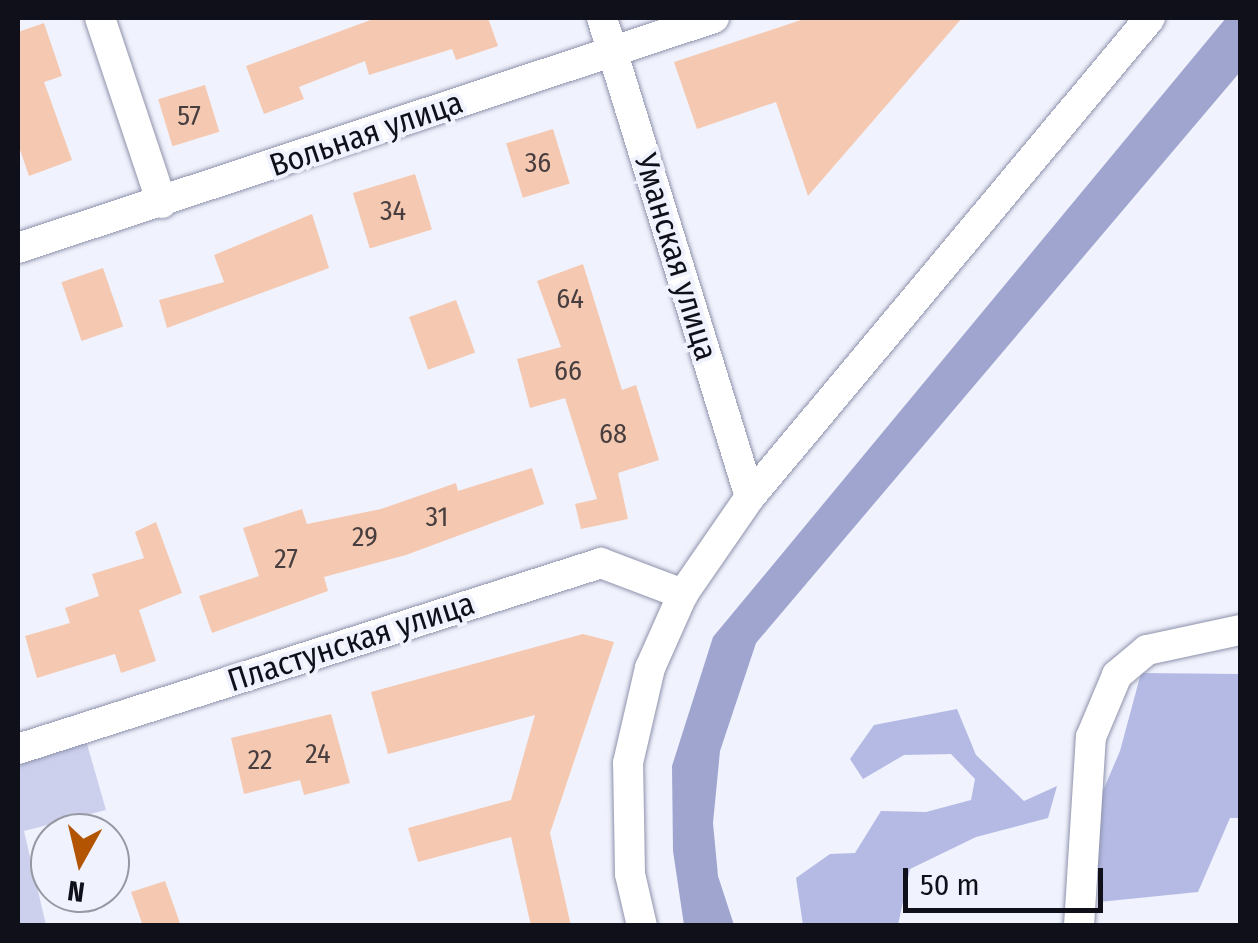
<!DOCTYPE html>
<html>
<head>
<meta charset="utf-8">
<style>
  body { margin:0 }
  #map { position:relative; width:1258px; height:943px; overflow:hidden; background:#f0f2fd; font-family:"Fira Sans Condensed",sans-serif }
  div>[style] { position:absolute }
  .green>* { inset:0; background:#ccd0ed }
  .forest>* { inset:0; background:#b4bae4 }
  .water>* { inset:0; background:#9fa5ce }
  .building>* { inset:0; background:#f5c9b1; transform-origin:0 0 }
  .roads { filter:drop-shadow(0 0 2px #8e92ab) drop-shadow(0 0 2px #8e92ab) }
  .minor>* { height:30px; margin:-15px; padding:0 15px; transform-origin:15px; border-radius:15px; background:#fff }
  span { translate:-50% -50%; white-space:nowrap; text-align:center; line-height:1.15; -webkit-text-stroke:8px #f0f2fd; paint-order:stroke }
  .number-label { font-size:28px; color:#483e3f }
  .number-label span { -webkit-text-stroke-width:0 }
  .street-label { font-size:32px; color:#0f1019 }
  .frame { position:absolute; inset:0; border:20px solid #0f1019; pointer-events:none }
  .north { position:absolute; left:30px; top:813px; width:100px; height:100px; box-sizing:border-box; background:#f0f2fd; border:2px solid #9698a2; border-radius:50%; rotate:188deg; font-size:28px; font-weight:700; line-height:40px; text-align:center; color:#0f1019 }
  .north::after { content:''; display:block; margin:auto; width:35px; height:45px; background:#b25402; clip-path:polygon(50% 0,100% 100%,50% 72%,0 100%) }
  .scale { position:absolute; left:903px; top:868px; width:200px; height:45px; box-sizing:border-box; border:5px solid #0f1019; border-top:0; padding-left:12px; font-size:30px; line-height:35px; white-space:nowrap; color:#0f1019; -webkit-text-stroke:8px #f0f2fd; paint-order:stroke }
</style>
</head>
<body>
<div id="map">
  <div class="green">
    <i style="clip-path:polygon(85px 737px,106px 810px,24px 831px,46px 925px,18px 925px,18px 761px)"></i>
  </div>
  <div class="forest">
    <i style="clip-path:polygon(1141px 673px,1240px 674px,1240px 818px,1230px 818px,1198px 892px,1099px 902px,1096px 807px,1120px 751px)"></i>
    <i style="clip-path:polygon(957px 709px,976px 755px,1024px 801px,1057px 786px,1048px 818px,976px 837px,910px 869px,898px 925px,803px 925px,796px 878px,830px 854px,855px 853px,881px 811px,926px 812px,971px 800px,975px 779px,951px 754px,904px 755px,863px 779px,850px 759px,874px 725px)"></i>
  </div>
  <div class="water">
    <i style="clip-path:polygon(1226px 18px,1240px 18px,1240px 72px,756px 643px,720px 751px,713px 823px,718px 876px,734px 925px,684px 925px,673px 851px,672px 766px,713px 637px)"></i>
  </div>
  <div class="building">
    <i style="clip-path:polygon(376px 18px,488px 18px,498px 46px,456px 60px,452px 49px,369px 75px,365px 61px,299px 87px,304px 99px,264px 114px,246px 66px)"></i>
    <i style="clip-path:polygon(807px 18px,962px 18px,808px 196px,776px 102px,697px 129px,674px 62px)"></i>
    <i style="clip-path:polygon(44px 23px,62px 76px,44px 82px,72px 160px,29px 176px,18px 144px,18px 32px)"></i>
    <i style="left:205px;top:85px;width:49px;height:49px;rotate:73deg"></i>
    <i style="left:553px;top:129px;width:57px;height:49px;rotate:73deg"></i>
    <i style="left:415px;top:174px;width:58px;height:65px;rotate:73deg"></i>
    <i style="clip-path:polygon(312px 214px,329px 268px,167px 328px,159px 300px,224px 282px,214px 255px)"></i>
    <i style="clip-path:polygon(583px 264px,622px 390px,636px 385px,659px 460px,618px 473px,628px 519px,581px 529px,575px 504px,597px 499px,565px 398px,530px 408px,517px 359px,561px 347px,537px 281px)"></i>
    <i style="left:103px;top:268px;width:62px;height:44px;rotate:71deg"></i>
    <i style="left:456px;top:300px;width:56px;height:50px;rotate:70deg"></i>
    <i style="clip-path:polygon(532px 468px,544px 504px,406px 555px,324px 577px,328px 591px,212px 633px,199px 596px,259px 576px,243px 528px,302px 509px,307px 524px,381px 509px,456px 483px,458px 491px)"></i>
    <i style="clip-path:polygon(156px 522px,182px 593px,139px 610px,156px 661px,121px 673px,115px 654px,37px 678px,25px 636px,70px 623px,65px 608px,99px 596px,92px 574px,144px 558px,135px 532px)"></i>
    <i style="clip-path:polygon(583px 634px,614px 642px,550px 833px,571px 926px,531px 926px,511px 837px,418px 862px,408px 828px,511px 800px,535px 715px,388px 754px,371px 692px)"></i>
    <i style="clip-path:polygon(331px 714px,350px 783px,304px 795px,300px 780px,244px 794px,231px 738px)"></i>
    <i style="clip-path:polygon(165px 881px,181px 926px,143px 926px,131px 892px)"></i>
  </div>
  <div class="roads">
    <div class="minor">
      <i style="left:100px;top:18px;width:195px;rotate:71.5deg"></i>
      <i style="left:602px;top:18px;width:501px;rotate:72.83deg"></i>
      <i style="left:18px;top:248px;width:733px;rotate:-18.29deg"></i>
      <i style="left:18px;top:749px;width:612px;rotate:-17.69deg"></i>
      <i style="left:601px;top:563px;width:88px;rotate:20.7deg"></i>
      <i style="left:642px;top:926px;width:53px;rotate:-103deg"></i>
      <i style="left:630px;top:874px;width:111px;rotate:-91deg"></i>
      <i style="left:628px;top:763px;width:98px;rotate:-77deg"></i>
      <i style="left:650px;top:668px;width:81px;rotate:-66deg"></i>
      <i style="left:683px;top:594px;width:118px;rotate:-55.4deg"></i>
      <i style="left:750px;top:497px;width:624px;rotate:-50.14deg"></i>
      <i style="left:1079px;top:926px;width:189px;rotate:-86.4deg"></i>
      <i style="left:1091px;top:737px;width:67px;rotate:-67.2deg"></i>
      <i style="left:1117px;top:675px;width:39px;rotate:-40deg"></i>
      <i style="left:1147px;top:650px;width:95px;rotate:-12.1deg"></i>
    </div>
  </div>
  <div class="number-label">
    <span style="left:189px;top:116px">57</span>
    <span style="left:538px;top:163px">36</span>
    <span style="left:393px;top:211px">34</span>
    <span style="left:570px;top:299px">64</span>
    <span style="left:568px;top:371px">66</span>
    <span style="left:613px;top:434px">68</span>
    <span style="left:437px;top:517px">31</span>
    <span style="left:365px;top:537px">29</span>
    <span style="left:286px;top:559px">27</span>
    <span style="left:318px;top:754px">24</span>
    <span style="left:260px;top:760px">22</span>
  </div>
  <div class="street-label">
    <span style="left:366px;top:134px;rotate:-19deg">Вольная улица</span>
    <span style="left:676px;top:257px;rotate:73deg">Уманская улица</span>
    <span style="left:351px;top:642px;rotate:-18deg">Пластунская улица</span>
  </div>
  <div class="frame"></div>
  <div class="north">N</div>
  <div class="scale">50 m</div>
</div>
</body>
</html>
